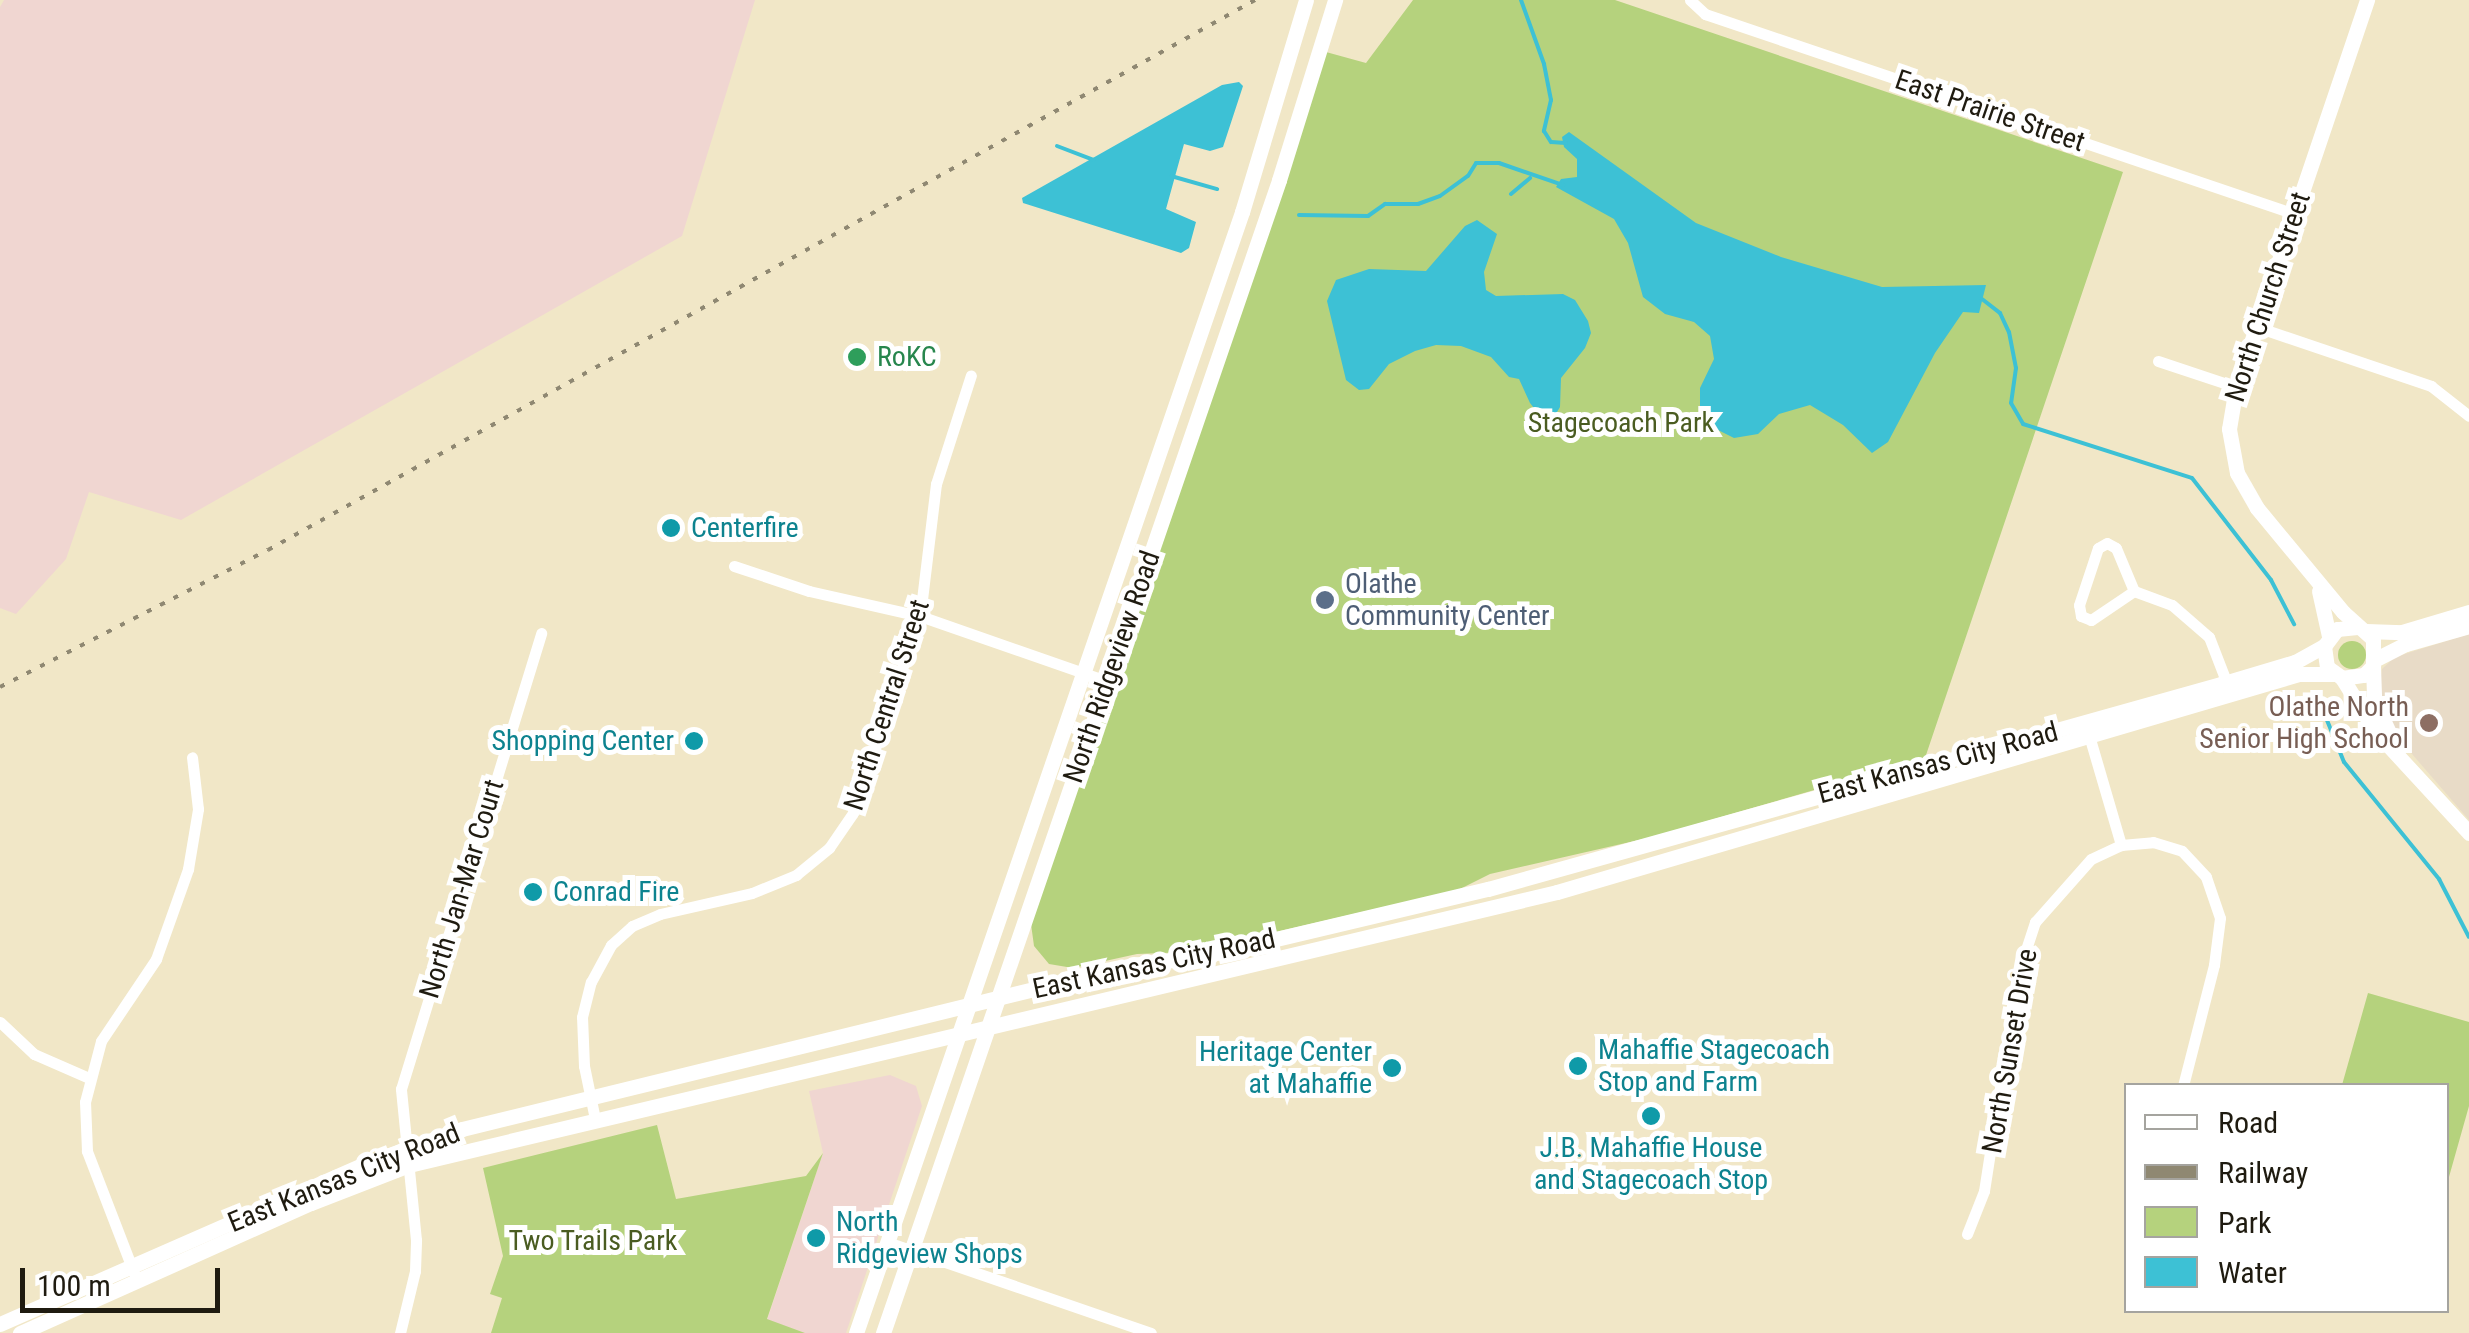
<!DOCTYPE html>
<html>
<head>
<meta charset="utf-8">
<style>
  body { margin:0 }
  #map { position:relative; width:2469px; height:1333px; overflow:hidden; background:#f1e7c7; font-family:"Roboto Condensed",sans-serif }
  div>[style] { position:absolute }
  .commercial>* { inset:0; background:#f0d6d1 }
  .education>* { inset:0; background:#e8dbc7 }
  .green>* { inset:0; background:#b5d27d }
  .round { border-radius:50% }
  .water>* { inset:0; background:#3dc1d5 }
  .stream>* { height:4px; margin:-2px; padding:0 2px; transform-origin:2px; border-radius:2px; background:#3dc1d5 }
  .street>* { height:11px; margin:-5.5px; padding:0 5.5px; transform-origin:5.5px; border-radius:5.5px; background:#fff }
  .secondary>* { height:15px; margin:-7.5px; padding:0 7.5px; transform-origin:7.5px; border-radius:7.5px; background:#fff }
  .rail>* { height:4px; margin-top:-2px; transform-origin:0; background:repeating-linear-gradient(90deg,#8f8872 0 5px,transparent 0 15px) }
  .dots>* { width:28px; height:28px; translate:-50% -50%; box-sizing:border-box; border:5px solid #fff; border-radius:50% }
  span { translate:-50% -50%; white-space:nowrap; text-align:center; line-height:1.15; -webkit-text-stroke:10px #fff; paint-order:stroke }
  .street-label { font-size:28px; color:#1f1b10 }
  .leisure-label { font-size:28px; color:#27864d }
  .left { translate:0 -50%; text-align:left }
  .park-label { font-size:28px; color:#4a5c21 }
  .culture-label { font-size:28px; color:#0d838f }
  .right { translate:-100% -50%; text-align:right }
  .service-label { font-size:28px; color:#4e5e75 }
  .education-label { font-size:28px; color:#785e54 }
  .legend { position:absolute; left:2124px; top:1083px; width:325px; height:230px; box-sizing:border-box; background:#fff; border:2px solid #a5a49f; margin:0; padding:12px 18px; list-style:none; font-size:30px; color:#1f1b10 }
  .legend li { display:flex; align-items:center; gap:20px; height:50px }
  .legend b { width:50px; border:2px solid #a5a49f }
  .scale { position:absolute; left:20px; top:1268px; width:200px; height:45px; box-sizing:border-box; border:5px solid #1f1b10; border-top:0; padding-left:12px; font-size:30px; line-height:35px; white-space:nowrap; color:#1f1b10; -webkit-text-stroke:8px #fff; paint-order:stroke }
</style>
</head>
<body>
<div id="map">
  <div class="commercial">
    <i style="clip-path:polygon(4px 0,755px 0,682px 236px,181px 520px,89px 492px,66px 559px,16px 614px,0 608px,0 7px)"></i>
    <i style="clip-path:polygon(890px 1075px,916px 1086px,922px 1106px,846px 1333px,805px 1333px,767px 1320px,823px 1153px,809px 1091px)"></i>
  </div>
  <div class="education">
    <i style="clip-path:polygon(2469px 634px,2469px 820px,2393px 732px,2378px 695px,2382px 669px,2395px 657px)"></i>
  </div>
  <div class="green">
    <i style="clip-path:polygon(1413px 0,1615px 0,2123px 172px,1925px 758px,1652px 837px,1490px 874px,1458px 890px,1189px 952px,1137px 954px,1073px 968px,1049px 964px,1034px 946px,1031px 924px,1326px 52px,1366px 63px)"></i>
    <i class="round" style="left:2338px;top:641px;width:28px;height:28px"></i>
    <i style="clip-path:polygon(2368px 993px,2469px 1022px,2469px 1106px,2447px 1184px,2446px 1086px,2342px 1085px)"></i>
    <i style="clip-path:polygon(657px 1125px,676px 1199px,806px 1176px,823px 1153px,767px 1319px,805px 1333px,491px 1333px,502px 1298px,490px 1294px,503px 1256px,483px 1168px)"></i>
  </div>
  <div class="water">
    <i style="clip-path:polygon(1239px 82px,1243px 86px,1223px 147px,1210px 151px,1184px 144px,1166px 209px,1196px 222px,1189px 248px,1181px 253px,1023px 203px,1022px 198px,1222px 85px)"></i>
    <i style="clip-path:polygon(1569px 132px,1696px 223px,1781px 257px,1882px 287px,1986px 285px,1979px 313px,1963px 312px,1935px 353px,1888px 442px,1872px 453px,1843px 425px,1810px 405px,1779px 414px,1758px 434px,1734px 438px,1700px 421px,1700px 388px,1714px 359px,1710px 336px,1694px 322px,1665px 314px,1643px 297px,1628px 243px,1614px 219px,1556px 187px,1561px 179px,1577px 177px,1577px 159px,1564px 147px,1562px 137px)"></i>
    <i style="clip-path:polygon(1477px 220px,1497px 234px,1484px 272px,1486px 290px,1496px 296px,1563px 294px,1575px 300px,1588px 321px,1591px 333px,1585px 348px,1561px 378px,1560px 407px,1551px 422px,1545px 422px,1530px 403px,1519px 379px,1509px 377px,1491px 357px,1461px 346px,1436px 345px,1415px 351px,1389px 364px,1369px 389px,1359px 390px,1346px 380px,1327px 301px,1336px 280px,1369px 269px,1426px 271px,1465px 226px)"></i>
  </div>
  <div class="stream">
    <i style="left:1521px;top:0;width:68px;rotate:70.2deg"></i>
    <i style="left:1544px;top:64px;width:37px;rotate:79deg"></i>
    <i style="left:1551px;top:100px;width:32px;rotate:103deg"></i>
    <i style="left:1544px;top:131px;width:13px;rotate:58deg"></i>
    <i style="left:1551px;top:142px;width:15px;rotate:4deg"></i>
    <i style="left:1057px;top:146px;width:39px;rotate:21deg"></i>
    <i style="left:1171px;top:176px;width:48px;rotate:15.8deg"></i>
    <i style="left:1511px;top:194px;width:25px;rotate:-40deg"></i>
    <i style="left:1299px;top:215px;width:69px;rotate:0.8deg"></i>
    <i style="left:1368px;top:216px;width:21px;rotate:-35deg"></i>
    <i style="left:1385px;top:204px;width:33px"></i>
    <i style="left:1418px;top:204px;width:23px;rotate:-20deg"></i>
    <i style="left:1440px;top:196px;width:34px;rotate:-36deg"></i>
    <i style="left:1468px;top:176px;width:15px;rotate:-58deg"></i>
    <i style="left:1476px;top:163px;width:23px"></i>
    <i style="left:1499px;top:163px;width:68px;rotate:19deg"></i>
    <i style="left:1982px;top:299px;width:23px;rotate:38deg"></i>
    <i style="left:2000px;top:313px;width:21px;rotate:65deg"></i>
    <i style="left:2009px;top:332px;width:37px;rotate:79deg"></i>
    <i style="left:2016px;top:368px;width:35px;rotate:98deg"></i>
    <i style="left:2011px;top:403px;width:24px;rotate:60deg"></i>
    <i style="left:2023px;top:424px;width:177px;rotate:17.7deg"></i>
    <i style="left:2192px;top:478px;width:129px;rotate:52.2deg"></i>
    <i style="left:2271px;top:580px;width:50px;rotate:62.4deg"></i>
    <i style="left:2318px;top:698px;width:69px;rotate:67.9deg"></i>
    <i style="left:2344px;top:762px;width:151px;rotate:50.9deg"></i>
    <i style="left:2439px;top:879px;width:65px;rotate:62.7deg"></i>
  </div>
  <div class="street">
    <i style="left:1690px;top:0;width:21px;rotate:43deg"></i>
    <i style="left:1705px;top:14px;width:623px;rotate:18.73deg"></i>
    <i style="left:2257px;top:327px;width:184px;rotate:18.7deg"></i>
    <i style="left:2431px;top:386px;width:48px;rotate:38.3deg"></i>
    <i style="left:2158px;top:361px;width:82px;rotate:18.4deg"></i>
    <i style="left:734px;top:566px;width:79px;rotate:18.4deg"></i>
    <i style="left:809px;top:591px;width:114px;rotate:12.7deg"></i>
    <i style="left:920px;top:616px;width:198px;rotate:19.2deg"></i>
    <i style="left:2134px;top:591px;width:52px;rotate:146deg"></i>
    <i style="left:2091px;top:620px;width:11px;rotate:-158deg"></i>
    <i style="left:2081px;top:616px;width:11px;rotate:-100deg"></i>
    <i style="left:2079px;top:605px;width:60px;rotate:-71.6deg"></i>
    <i style="left:2098px;top:548px;width:10px;rotate:-29deg"></i>
    <i style="left:2107px;top:543px;width:10px;rotate:29deg"></i>
    <i style="left:2116px;top:548px;width:47px;rotate:67.3deg"></i>
    <i style="left:2134px;top:591px;width:40px;rotate:20.2deg"></i>
    <i style="left:2172px;top:605px;width:49px;rotate:40.9deg"></i>
    <i style="left:2209px;top:637px;width:53px;rotate:68.8deg"></i>
    <i style="left:2088px;top:732px;width:118px;rotate:73.7deg"></i>
    <i style="left:0;top:1022px;width:47px;rotate:43.3deg"></i>
    <i style="left:34px;top:1054px;width:60px;rotate:23.6deg"></i>
    <i style="left:595px;top:1119px;width:54px;rotate:-101.7deg"></i>
    <i style="left:584px;top:1066px;width:49px;rotate:-92.3deg"></i>
    <i style="left:582px;top:1017px;width:36px;rotate:-76deg"></i>
    <i style="left:591px;top:982px;width:42px;rotate:-61.6deg"></i>
    <i style="left:611px;top:945px;width:28px;rotate:-42deg"></i>
    <i style="left:632px;top:926px;width:30px;rotate:-23deg"></i>
    <i style="left:660px;top:914px;width:94px;rotate:-12.9deg"></i>
    <i style="left:752px;top:893px;width:48px;rotate:-22.2deg"></i>
    <i style="left:796px;top:875px;width:43px;rotate:-39.3deg"></i>
    <i style="left:829px;top:848px;width:42px;rotate:-55.6deg"></i>
    <i style="left:853px;top:813px;width:208px;rotate:-71.2deg"></i>
    <i style="left:920px;top:616px;width:133px;rotate:-83.1deg"></i>
    <i style="left:936px;top:484px;width:114px;rotate:-72.2deg"></i>
    <i style="left:1967px;top:1234px;width:46px;rotate:-68.4deg"></i>
    <i style="left:1984px;top:1191px;width:217px;rotate:-81.2deg"></i>
    <i style="left:2017px;top:977px;width:58px;rotate:-71.9deg"></i>
    <i style="left:2035px;top:922px;width:84px;rotate:-48.4deg"></i>
    <i style="left:2091px;top:859px;width:33px;rotate:-25deg"></i>
    <i style="left:2121px;top:845px;width:32px;rotate:-5deg"></i>
    <i style="left:2153px;top:842px;width:30px;rotate:17deg"></i>
    <i style="left:2182px;top:851px;width:35px;rotate:47deg"></i>
    <i style="left:2206px;top:877px;width:43px;rotate:71.1deg"></i>
    <i style="left:2220px;top:918px;width:47px;rotate:97.3deg"></i>
    <i style="left:2214px;top:965px;width:125px;rotate:104.4deg"></i>
    <i style="left:887px;top:1242px;width:279px;rotate:19deg"></i>
    <i style="left:134px;top:1273px;width:131px;rotate:-111.1deg"></i>
    <i style="left:87px;top:1151px;width:49px;rotate:-92.3deg"></i>
    <i style="left:85px;top:1102px;width:63px;rotate:-75.3deg"></i>
    <i style="left:101px;top:1041px;width:99px;rotate:-56.1deg"></i>
    <i style="left:156px;top:959px;width:96px;rotate:-70.4deg"></i>
    <i style="left:188px;top:869px;width:61px;rotate:-80.5deg"></i>
    <i style="left:198px;top:809px;width:52px;rotate:-96.6deg"></i>
    <i style="left:400px;top:1333px;width:64px;rotate:-76.4deg"></i>
    <i style="left:415px;top:1271px;width:31px;rotate:-88deg"></i>
    <i style="left:416px;top:1240px;width:152px;rotate:-95.7deg"></i>
    <i style="left:401px;top:1089px;width:477px;rotate:-72.9deg"></i>
  </div>
  <div class="secondary">
    <i style="left:2319px;top:591px;width:46px;rotate:77.5deg"></i>
    <i style="left:2357px;top:627px;width:20px;rotate:174deg"></i>
    <i style="left:2337px;top:629px;width:21px;rotate:127deg"></i>
    <i style="left:2324px;top:646px;width:21px;rotate:82deg"></i>
    <i style="left:2327px;top:667px;width:19px;rotate:36deg"></i>
    <i style="left:2342px;top:678px;width:22px;rotate:-8deg"></i>
    <i style="left:2364px;top:675px;width:13px;rotate:-45deg"></i>
    <i style="left:2373px;top:666px;width:27px;rotate:-90deg"></i>
    <i style="left:2373px;top:639px;width:40px;rotate:-138deg"></i>
    <i style="left:2343px;top:612px;width:135px;rotate:-129.6deg"></i>
    <i style="left:2257px;top:508px;width:40px;rotate:-119.7deg"></i>
    <i style="left:2237px;top:473px;width:45px;rotate:-100.3deg"></i>
    <i style="left:2229px;top:429px;width:43px;rotate:-80.5deg"></i>
    <i style="left:2236px;top:387px;width:409px;rotate:-71.3deg"></i>
    <i style="left:2366px;top:631px;width:36px;rotate:2deg"></i>
    <i style="left:2402px;top:632px;width:70px;rotate:-16.6deg"></i>
    <i style="left:2376px;top:659px;width:34px;rotate:-27deg"></i>
    <i style="left:2406px;top:644px;width:66px;rotate:-15.9deg"></i>
    <i style="left:2373px;top:666px;width:34px;rotate:88deg"></i>
    <i style="left:2374px;top:700px;width:45px;rotate:65.1deg"></i>
    <i style="left:2342px;top:678px;width:62px;rotate:58.1deg"></i>
    <i style="left:2375px;top:731px;width:139px;rotate:47.3deg"></i>
    <i style="left:0;top:1324px;width:399px;rotate:-23.7deg"></i>
    <i style="left:365px;top:1164px;width:103px;rotate:-19.8deg"></i>
    <i style="left:462px;top:1129px;width:690px;rotate:-13.75deg"></i>
    <i style="left:1132px;top:965px;width:73px;rotate:-7.1deg"></i>
    <i style="left:1204px;top:956px;width:292px;rotate:-13.3deg"></i>
    <i style="left:1488px;top:889px;width:761px;rotate:-15.62deg"></i>
    <i style="left:2221px;top:684px;width:77px;rotate:-16.6deg"></i>
    <i style="left:2295px;top:662px;width:33px;rotate:-29deg"></i>
    <i style="left:20px;top:1333px;width:319px;rotate:-24.1deg"></i>
    <i style="left:311px;top:1203px;width:105px;rotate:-21.2deg"></i>
    <i style="left:409px;top:1165px;width:1180px;rotate:-13.38deg"></i>
    <i style="left:1557px;top:892px;width:773px;rotate:-16.37deg"></i>
    <i style="left:2299px;top:674px;width:34px"></i>
    <i style="left:856px;top:1333px;width:1186px;rotate:-71deg"></i>
    <i style="left:1242px;top:212px;width:221px;rotate:-73.2deg"></i>
    <i style="left:883px;top:1333px;width:1219px;rotate:-71.04deg"></i>
    <i style="left:1279px;top:180px;width:189px;rotate:-72.7deg"></i>
  </div>
  <div class="rail">
    <i style="left:0;top:687px;width:301px;rotate:-27.1deg"></i>
    <i style="left:268px;top:550px;width:1130px;rotate:-29.13deg"></i>
  </div>
  <div class="dots">
    <i style="left:857px;top:357px;background:#2e9e5b"></i>
    <i style="left:671px;top:528px;background:#0f9aa8"></i>
    <i style="left:1325px;top:600px;background:#5c6f8a"></i>
    <i style="left:2429px;top:723px;background:#8d6e63"></i>
    <i style="left:694px;top:741px;background:#0f9aa8"></i>
    <i style="left:533px;top:892px;background:#0f9aa8"></i>
    <i style="left:1578px;top:1066px;background:#0f9aa8"></i>
    <i style="left:1392px;top:1068px;background:#0f9aa8"></i>
    <i style="left:1651px;top:1116px;background:#0f9aa8"></i>
    <i style="left:816px;top:1238px;background:#0f9aa8"></i>
  </div>
  <div class="street-label">
    <span style="left:1990px;top:111px;rotate:19deg">East Prairie Street</span>
    <span style="left:2268px;top:297px;rotate:-72deg">North Church Street</span>
    <span style="left:1112px;top:667px;rotate:-71deg">North Ridgeview Road</span>
    <span style="left:887px;top:705px;rotate:-72deg">North Central Street</span>
    <span style="left:1938px;top:763px;rotate:-15deg">East Kansas City Road</span>
    <span style="left:462px;top:889px;rotate:-73deg">North Jan-Mar Court</span>
    <span style="left:1154px;top:964px;rotate:-12deg">East Kansas City Road</span>
    <span style="left:2010px;top:1051px;rotate:-80deg">North Sunset Drive</span>
    <span style="left:344px;top:1178px;rotate:-22deg">East Kansas City Road</span>
  </div>
  <div class="leisure-label">
    <span class="left" style="left:877px;top:357px">RoKC</span>
  </div>
  <div class="park-label">
    <span style="left:1621px;top:423px">Stagecoach Park</span>
    <span style="left:593px;top:1241px">Two Trails Park</span>
  </div>
  <div class="culture-label">
    <span class="left" style="left:691px;top:528px">Centerfire</span>
    <span class="right" style="left:674px;top:741px">Shopping Center</span>
    <span class="left" style="left:553px;top:892px">Conrad Fire</span>
    <span class="left" style="left:1598px;top:1066px">Mahaffie Stagecoach<br>Stop and Farm</span>
    <span class="right" style="left:1372px;top:1068px">Heritage Center<br>at Mahaffie</span>
    <span style="left:1651px;top:1164px">J.B. Mahaffie House<br>and Stagecoach Stop</span>
    <span class="left" style="left:836px;top:1238px">North<br>Ridgeview Shops</span>
  </div>
  <div class="service-label">
    <span class="left" style="left:1345px;top:600px">Olathe<br>Community Center</span>
  </div>
  <div class="education-label">
    <span class="right" style="left:2409px;top:723px">Olathe North<br>Senior High School</span>
  </div>
  <ul class="legend">
  <li><b style="height:12px;background:#fff"></b>Road</li>
  <li><b style="height:12px;background:#8f8872"></b>Railway</li>
  <li><b style="height:28px;background:#b5d27d"></b>Park</li>
  <li><b style="height:28px;background:#3dc1d5"></b>Water</li>
  </ul>
  <div class="scale">100 m</div>
</div>
</body>
</html>
